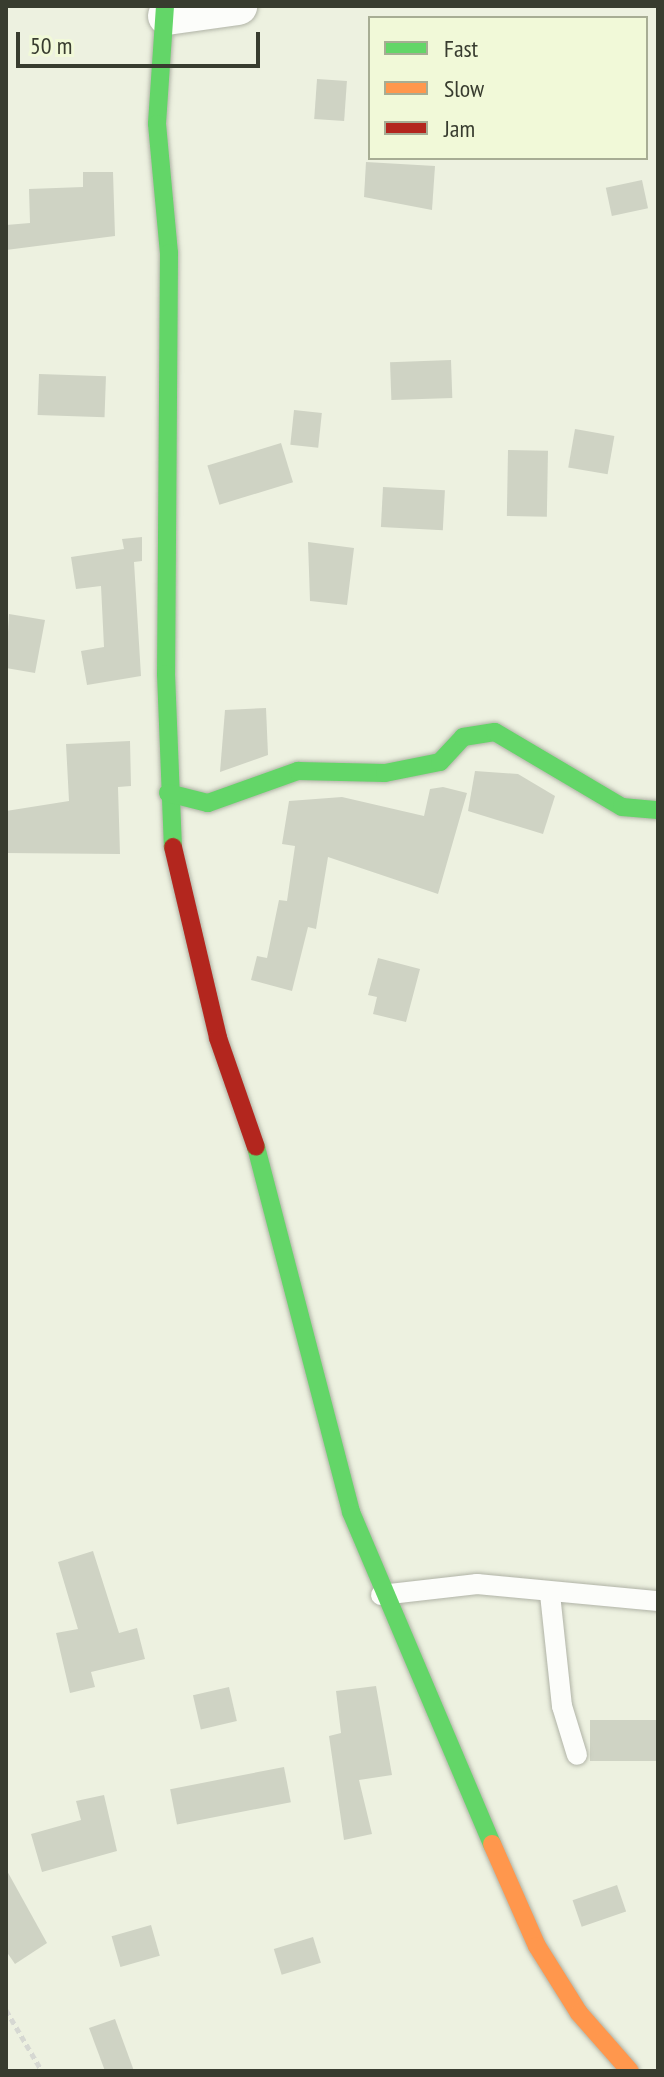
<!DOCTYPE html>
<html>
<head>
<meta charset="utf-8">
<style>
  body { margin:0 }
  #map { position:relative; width:664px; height:2077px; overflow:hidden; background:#edf1e0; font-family:"PT Sans Narrow",sans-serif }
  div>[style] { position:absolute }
  .building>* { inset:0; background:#cfd3c4; transform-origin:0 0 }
  .path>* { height:5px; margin-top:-2.5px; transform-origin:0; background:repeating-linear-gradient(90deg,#d6d8d2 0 6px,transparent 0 10px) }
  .roads { filter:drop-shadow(0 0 2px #b0b3a6) drop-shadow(0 0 2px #b0b3a6) }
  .lane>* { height:20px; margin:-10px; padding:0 10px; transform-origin:10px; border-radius:10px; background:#fcfdfa }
  .street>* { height:38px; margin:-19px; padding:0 19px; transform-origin:19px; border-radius:19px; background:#fcfdfa }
  .fast>* { height:18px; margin:-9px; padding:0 9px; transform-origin:9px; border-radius:9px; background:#63d668 }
  .slow>* { height:18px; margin:-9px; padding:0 9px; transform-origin:9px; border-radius:9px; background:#ff974d }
  .jam>* { height:18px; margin:-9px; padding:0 9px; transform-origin:9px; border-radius:9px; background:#b3261e }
  span { translate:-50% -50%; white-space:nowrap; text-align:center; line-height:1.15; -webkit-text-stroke:6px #f1f9d8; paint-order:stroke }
  .frame { position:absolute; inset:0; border:8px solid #383c2f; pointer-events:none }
  .legend { position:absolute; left:368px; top:16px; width:280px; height:144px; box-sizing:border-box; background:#f1f9d8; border:2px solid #a7ad94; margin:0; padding:10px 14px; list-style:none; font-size:24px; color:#383c2f }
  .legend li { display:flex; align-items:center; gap:16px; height:40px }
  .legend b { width:40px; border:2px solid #a7ad94 }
  .scale { position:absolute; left:16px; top:32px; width:244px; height:36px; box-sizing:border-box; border:4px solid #383c2f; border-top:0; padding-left:10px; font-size:24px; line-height:28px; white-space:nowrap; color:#383c2f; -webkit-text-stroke:6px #f1f9d8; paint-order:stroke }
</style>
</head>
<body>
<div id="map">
  <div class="building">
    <i style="left:317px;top:79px;width:30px;height:40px;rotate:4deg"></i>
    <i style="clip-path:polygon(366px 162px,435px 166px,432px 210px,364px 197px)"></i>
    <i style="clip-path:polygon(83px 172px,113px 172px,115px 236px,6px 250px,6px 225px,30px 223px,29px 189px,83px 187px)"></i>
    <i style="left:642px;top:180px;width:29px;height:37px;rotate:78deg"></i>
    <i style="left:451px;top:360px;width:38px;height:61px;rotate:88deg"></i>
    <i style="left:39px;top:374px;width:67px;height:41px;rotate:2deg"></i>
    <i style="left:294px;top:410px;width:28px;height:35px;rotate:6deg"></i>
    <i style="left:575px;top:429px;width:40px;height:39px;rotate:10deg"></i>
    <i style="left:281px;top:443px;width:41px;height:77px;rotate:73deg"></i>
    <i style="left:508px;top:450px;width:40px;height:66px;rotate:1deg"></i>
    <i style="left:383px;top:487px;width:62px;height:40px;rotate:3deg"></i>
    <i style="clip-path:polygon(142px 537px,142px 561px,134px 562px,141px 676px,87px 685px,81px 651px,104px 647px,101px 586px,76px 589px,71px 557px,124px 549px,122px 539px)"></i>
    <i style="clip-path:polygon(308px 542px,354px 548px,347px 605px,310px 601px)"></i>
    <i style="clip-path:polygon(9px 614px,45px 620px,35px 673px,6px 668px)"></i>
    <i style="clip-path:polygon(266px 708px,268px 755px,220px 772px,225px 710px)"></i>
    <i style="clip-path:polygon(130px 741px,131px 786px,118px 787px,120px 854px,6px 853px,6px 811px,69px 801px,66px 744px)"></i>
    <i style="clip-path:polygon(475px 771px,518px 774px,555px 796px,543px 834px,468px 811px)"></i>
    <i style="clip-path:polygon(443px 787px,467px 793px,438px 894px,328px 857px,316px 929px,308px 927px,292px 991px,251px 980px,257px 956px,267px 958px,279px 900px,287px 901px,295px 846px,282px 844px,289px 801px,342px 797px,424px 816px,430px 789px)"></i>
    <i style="clip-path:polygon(378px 958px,420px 969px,406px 1022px,373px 1014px,377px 997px,368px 995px)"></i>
    <i style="clip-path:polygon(93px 1551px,119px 1633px,137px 1628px,145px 1659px,91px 1672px,95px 1687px,70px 1693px,56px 1633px,78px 1629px,58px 1562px)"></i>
    <i style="clip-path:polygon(376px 1686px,392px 1775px,359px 1780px,372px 1834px,344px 1840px,329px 1736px,341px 1733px,336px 1691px)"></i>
    <i style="left:229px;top:1687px;width:35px;height:37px;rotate:77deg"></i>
    <i style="left:658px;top:1720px;width:41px;height:68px;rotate:90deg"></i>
    <i style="left:284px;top:1767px;width:36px;height:116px;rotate:79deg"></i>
    <i style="clip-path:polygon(104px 1795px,117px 1851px,42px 1872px,31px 1834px,81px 1820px,76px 1801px)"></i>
    <i style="clip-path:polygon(6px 1869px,47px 1943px,15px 1964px,6px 1951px)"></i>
    <i style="left:617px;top:1885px;width:28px;height:47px;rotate:71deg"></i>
    <i style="left:151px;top:1925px;width:32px;height:41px;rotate:74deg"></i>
    <i style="left:313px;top:1937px;width:27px;height:41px;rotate:73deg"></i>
    <i style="clip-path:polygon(115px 2019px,134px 2071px,105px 2071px,89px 2028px)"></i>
  </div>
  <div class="path">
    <i style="left:6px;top:2010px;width:71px;rotate:59.5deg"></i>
  </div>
  <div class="roads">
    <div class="lane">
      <i style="left:550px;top:1594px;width:113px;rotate:83.9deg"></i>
      <i style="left:562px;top:1706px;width:51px;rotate:73deg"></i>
      <i style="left:381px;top:1595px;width:97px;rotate:-6.5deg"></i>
      <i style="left:477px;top:1584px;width:182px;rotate:5.4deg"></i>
    </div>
    <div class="street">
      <i style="left:167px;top:16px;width:72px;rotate:-8deg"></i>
    </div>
    <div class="fast">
      <i style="left:165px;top:6px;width:118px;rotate:93.9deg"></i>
      <i style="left:157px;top:124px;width:130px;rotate:84.7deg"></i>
      <i style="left:169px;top:253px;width:421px;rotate:90.4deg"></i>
      <i style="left:166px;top:674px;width:173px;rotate:87.7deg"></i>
      <i style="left:168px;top:793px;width:41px;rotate:14deg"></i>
      <i style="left:208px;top:803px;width:96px;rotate:-19.6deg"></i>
      <i style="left:298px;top:771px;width:87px;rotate:1.3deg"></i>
      <i style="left:385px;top:773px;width:56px;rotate:-11.3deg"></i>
      <i style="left:440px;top:762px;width:34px;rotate:-47deg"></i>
      <i style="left:463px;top:737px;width:32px;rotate:-9deg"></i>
      <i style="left:495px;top:732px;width:147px;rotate:30.6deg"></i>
      <i style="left:622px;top:807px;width:36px;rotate:5deg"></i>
      <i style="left:256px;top:1147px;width:377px;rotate:75.4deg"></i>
      <i style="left:351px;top:1512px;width:361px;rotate:67deg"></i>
    </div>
    <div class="slow">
      <i style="left:492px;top:1844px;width:111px;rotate:66.2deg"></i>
      <i style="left:537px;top:1946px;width:79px;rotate:57.9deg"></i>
      <i style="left:579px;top:2013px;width:77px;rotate:48.7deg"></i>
    </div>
    <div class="jam">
      <i style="left:173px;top:847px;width:196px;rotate:76.7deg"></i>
      <i style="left:218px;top:1038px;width:115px;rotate:70.8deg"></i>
    </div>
  </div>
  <div class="frame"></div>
  <ul class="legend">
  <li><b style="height:10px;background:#63d668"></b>Fast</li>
  <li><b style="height:10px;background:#ff974d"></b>Slow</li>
  <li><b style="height:10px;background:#b3261e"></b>Jam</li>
  </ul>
  <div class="scale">50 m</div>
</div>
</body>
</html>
